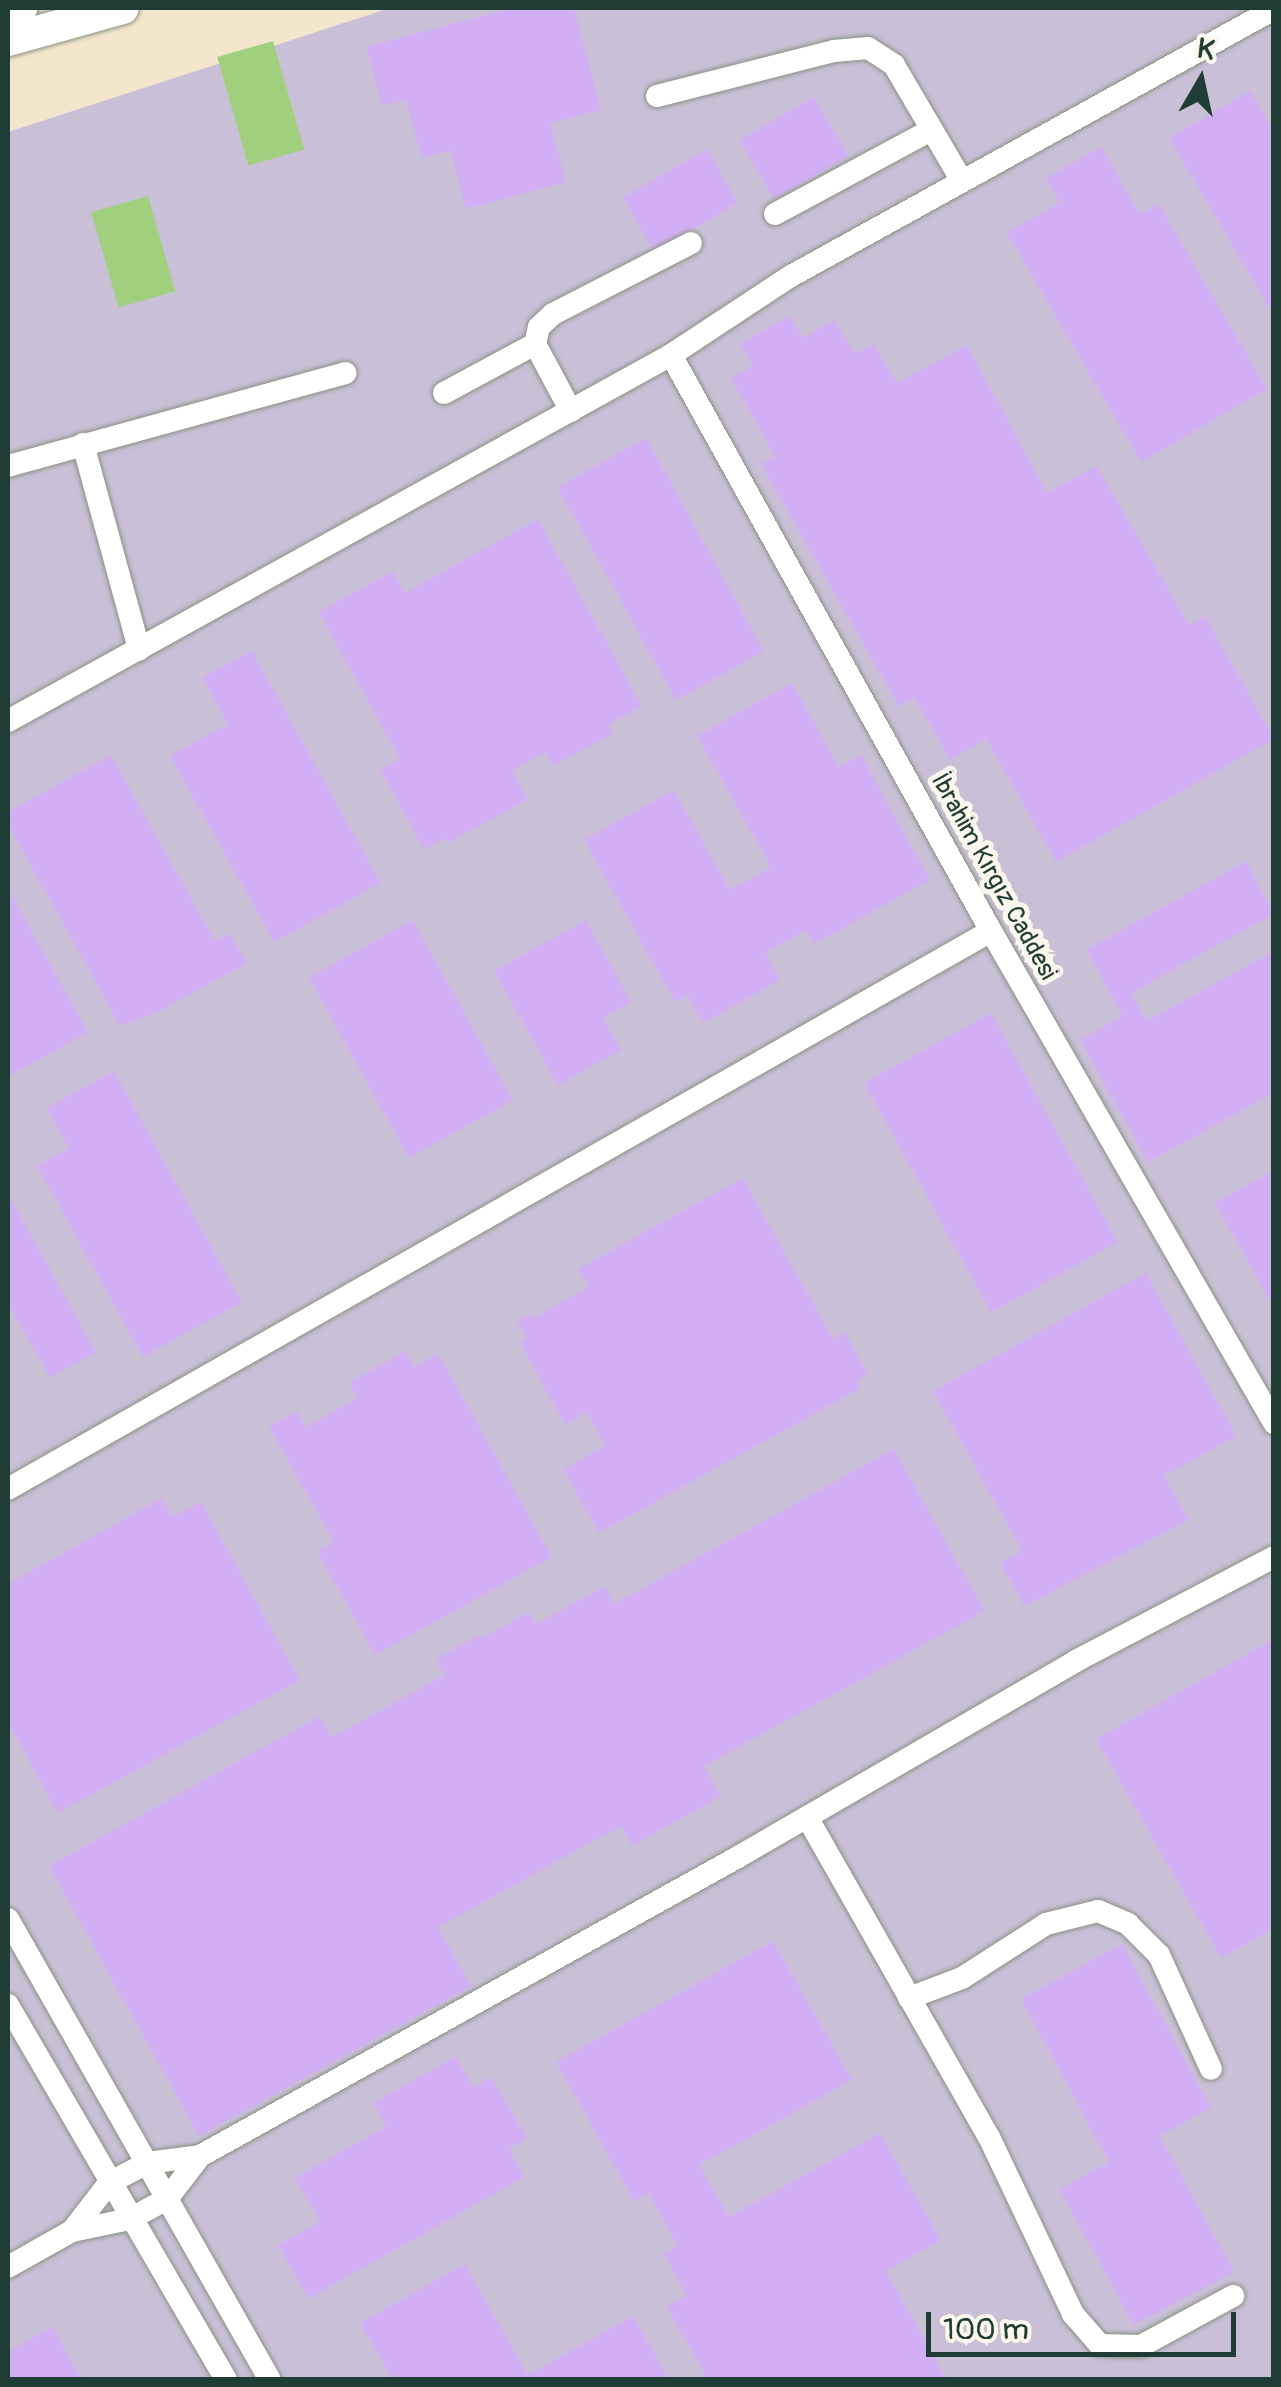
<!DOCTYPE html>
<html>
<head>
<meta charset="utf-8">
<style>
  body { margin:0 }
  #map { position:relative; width:1281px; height:2387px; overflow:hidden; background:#f3e6cc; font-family:Pangolin,sans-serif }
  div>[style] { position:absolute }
  .industrial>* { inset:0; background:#c9bfd7 }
  .green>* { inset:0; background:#a0d07e; transform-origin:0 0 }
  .building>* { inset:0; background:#d2aef4; transform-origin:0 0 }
  .roads { filter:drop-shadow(0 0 2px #899280) drop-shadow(0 0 2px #899280) }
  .minor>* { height:22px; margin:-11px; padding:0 11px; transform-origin:11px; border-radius:11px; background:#fff }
  .highway>* { height:32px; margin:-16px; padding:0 16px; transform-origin:16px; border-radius:16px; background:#fff }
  span { translate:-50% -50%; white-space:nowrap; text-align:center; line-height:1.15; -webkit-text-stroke:10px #fbf7ec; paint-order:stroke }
  .street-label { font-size:25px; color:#1f3d34 }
  .frame { position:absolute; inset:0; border:10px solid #1f3d34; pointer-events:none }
  .north { position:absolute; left:1151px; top:30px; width:100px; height:100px; -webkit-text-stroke:8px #fbf7ec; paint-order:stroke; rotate:9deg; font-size:28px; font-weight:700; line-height:40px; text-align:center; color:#1f3d34 }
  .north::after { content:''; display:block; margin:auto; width:35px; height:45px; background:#1f3d34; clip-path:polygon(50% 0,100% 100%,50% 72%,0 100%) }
  .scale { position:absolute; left:926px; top:2312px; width:310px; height:45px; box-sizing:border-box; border:5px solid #1f3d34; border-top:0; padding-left:12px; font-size:30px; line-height:35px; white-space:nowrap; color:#1f3d34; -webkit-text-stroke:8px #fbf7ec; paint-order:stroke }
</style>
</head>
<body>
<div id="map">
  <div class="industrial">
    <i style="clip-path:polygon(390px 8px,1273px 8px,1273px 2379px,8px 2379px,8px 132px)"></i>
  </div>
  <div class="green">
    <i style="left:273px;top:41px;width:113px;height:58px;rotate:74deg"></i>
    <i style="left:148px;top:196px;width:99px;height:59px;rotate:74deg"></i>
  </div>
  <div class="building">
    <i style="clip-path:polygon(513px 8px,574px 8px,601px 110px,550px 123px,566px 182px,466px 209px,450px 150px,422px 158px,406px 100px,382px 106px,366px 47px)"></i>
    <i style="clip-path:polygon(1250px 91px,1274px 131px,1274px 316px,1169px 138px)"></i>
    <i style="left:814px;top:97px;width:68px;height:86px;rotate:60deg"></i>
    <i style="clip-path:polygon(1101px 147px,1140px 214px,1159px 204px,1267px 389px,1141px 462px,1007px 233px,1060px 202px,1046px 178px)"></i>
    <i style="left:707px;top:149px;width:62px;height:97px;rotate:60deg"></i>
    <i style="clip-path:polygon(790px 316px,803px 338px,835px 320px,855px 354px,874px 344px,897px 383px,967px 345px,1047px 493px,1097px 466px,1189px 625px,1205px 616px,1274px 739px,1056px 862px,986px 739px,950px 760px,915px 698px,899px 707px,761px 464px,775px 456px,731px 378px,753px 366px,740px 344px)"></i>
    <i style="left:646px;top:438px;width:244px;height:101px;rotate:61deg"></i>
    <i style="clip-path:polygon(538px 519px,642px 706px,608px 725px,613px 733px,553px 766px,545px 752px,512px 771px,528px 799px,448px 843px,445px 838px,424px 849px,380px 770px,400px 759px,319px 612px,393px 571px,405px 593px)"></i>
    <i style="clip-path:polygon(252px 651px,381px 883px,274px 942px,170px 756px,228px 724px,202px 678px)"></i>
    <i style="clip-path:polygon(792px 683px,839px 767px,861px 755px,930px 880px,814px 944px,806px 930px,765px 952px,780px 980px,703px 1023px,688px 995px,675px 1002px,584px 840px,674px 790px,730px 890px,771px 867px,697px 736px)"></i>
    <i style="clip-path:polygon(111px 755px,215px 941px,230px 933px,247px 963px,158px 1012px,120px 1026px,8px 824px,8px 812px)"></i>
    <i style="clip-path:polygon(1246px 861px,1274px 914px,1131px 993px,1147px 1021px,1274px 951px,1274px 1093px,1148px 1162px,1080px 1040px,1123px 1016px,1086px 950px)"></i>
    <i style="clip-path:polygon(8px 889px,88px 1032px,8px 1077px)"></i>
    <i style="left:413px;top:920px;width:206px;height:119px;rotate:61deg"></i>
    <i style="clip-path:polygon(586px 920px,631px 1002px,603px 1018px,621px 1050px,558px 1085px,494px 971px)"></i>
    <i style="left:991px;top:1013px;width:262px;height:145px;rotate:61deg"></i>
    <i style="clip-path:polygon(114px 1071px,242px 1302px,143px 1357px,37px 1166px,69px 1148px,47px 1108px)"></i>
    <i style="clip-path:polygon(1274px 1170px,1274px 1308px,1215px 1203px)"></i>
    <i style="clip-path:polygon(743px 1178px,833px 1339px,845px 1332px,868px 1374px,856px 1381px,861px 1388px,599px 1533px,563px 1469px,605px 1446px,587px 1412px,565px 1425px,520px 1343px,527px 1339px,517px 1321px,531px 1314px,534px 1318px,588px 1287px,578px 1269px)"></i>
    <i style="clip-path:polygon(8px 1194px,96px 1352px,50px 1378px,8px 1303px)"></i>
    <i style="clip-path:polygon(1146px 1273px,1236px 1436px,1164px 1476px,1189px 1520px,1024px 1606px,1000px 1563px,1022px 1551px,933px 1391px)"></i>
    <i style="clip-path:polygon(406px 1351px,414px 1367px,438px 1353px,552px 1557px,375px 1655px,317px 1551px,334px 1542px,269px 1427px,297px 1411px,306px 1427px,358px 1398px,349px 1383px)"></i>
    <i style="clip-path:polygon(894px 1449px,985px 1611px,704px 1766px,721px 1796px,632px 1846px,621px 1826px,438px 1927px,471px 1986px,199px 2136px,49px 1866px,320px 1716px,332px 1737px,445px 1675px,436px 1659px,481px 1634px,483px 1638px,529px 1612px,536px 1624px,604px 1587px,614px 1604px)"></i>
    <i style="clip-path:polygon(162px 1498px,172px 1517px,201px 1502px,300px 1680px,58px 1813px,8px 1723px,8px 1584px)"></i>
    <i style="clip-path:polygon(1274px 1639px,1274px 1928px,1221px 1958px,1096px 1739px)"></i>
    <i style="clip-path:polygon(773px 1941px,852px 2080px,699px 2165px,729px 2217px,880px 2133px,941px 2240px,886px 2271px,947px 2380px,708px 2380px,667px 2307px,687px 2296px,664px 2254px,678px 2246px,648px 2193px,634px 2201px,556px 2062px)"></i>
    <i style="clip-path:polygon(1122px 1944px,1211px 2108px,1160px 2136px,1234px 2272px,1134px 2325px,1059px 2189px,1109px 2162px,1021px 1999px)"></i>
    <i style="clip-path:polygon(456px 2056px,473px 2087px,492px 2077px,527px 2139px,509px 2149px,524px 2177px,308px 2299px,278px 2245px,320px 2222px,295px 2178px,387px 2126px,373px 2103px)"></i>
    <i style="clip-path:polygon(465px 2264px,528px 2375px,633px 2316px,669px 2380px,393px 2380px,360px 2323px)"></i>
    <i style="clip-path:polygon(52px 2327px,82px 2380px,8px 2380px,8px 2352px)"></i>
  </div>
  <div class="roads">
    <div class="minor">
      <i style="left:657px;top:96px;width:183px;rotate:-14.3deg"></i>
      <i style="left:834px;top:51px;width:34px;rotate:-5deg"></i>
      <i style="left:868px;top:48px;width:31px;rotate:33deg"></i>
      <i style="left:894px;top:65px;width:134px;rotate:59.6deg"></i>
      <i style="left:775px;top:214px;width:177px;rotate:-28.3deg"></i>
      <i style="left:535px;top:344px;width:76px;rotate:61.8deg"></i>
      <i style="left:671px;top:355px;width:659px;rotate:60.95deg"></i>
      <i style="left:991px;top:931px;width:568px;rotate:60.09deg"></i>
      <i style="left:444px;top:393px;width:103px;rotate:-28.3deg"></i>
      <i style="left:535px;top:344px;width:17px;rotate:-77deg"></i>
      <i style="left:539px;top:327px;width:19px;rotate:-43deg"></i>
      <i style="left:553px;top:314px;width:155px;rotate:-27.2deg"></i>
      <i style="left:83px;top:444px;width:213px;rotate:74.7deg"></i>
      <i style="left:8px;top:466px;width:350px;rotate:-15.4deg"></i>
      <i style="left:8px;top:721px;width:757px;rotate:-28.9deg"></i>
      <i style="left:671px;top:355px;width:144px;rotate:-33.4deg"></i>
      <i style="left:791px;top:276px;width:552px;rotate:-28.93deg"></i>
      <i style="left:8px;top:1489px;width:1130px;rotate:-29.58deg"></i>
      <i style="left:807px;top:1817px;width:368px;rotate:60.4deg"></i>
      <i style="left:989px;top:2137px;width:196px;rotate:64.6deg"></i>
      <i style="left:1073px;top:2314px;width:41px;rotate:48.9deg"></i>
      <i style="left:1100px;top:2345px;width:41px;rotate:1.4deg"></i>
      <i style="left:1141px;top:2346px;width:105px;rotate:-28.5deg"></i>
      <i style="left:8px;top:1919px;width:530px;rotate:60.39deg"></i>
      <i style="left:909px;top:1998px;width:57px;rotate:-20.7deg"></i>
      <i style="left:962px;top:1978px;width:100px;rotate:-32.7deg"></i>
      <i style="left:1046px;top:1924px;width:54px;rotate:-14deg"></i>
      <i style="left:1098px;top:1911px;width:33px;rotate:23deg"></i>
      <i style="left:1128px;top:1924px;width:44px;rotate:45deg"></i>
      <i style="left:1159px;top:1955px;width:125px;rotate:65.5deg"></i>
      <i style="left:8px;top:2005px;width:434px;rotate:59.8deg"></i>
      <i style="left:72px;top:2231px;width:61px;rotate:-52.4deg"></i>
      <i style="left:109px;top:2183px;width:43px;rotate:-27.8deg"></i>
      <i style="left:147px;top:2163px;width:53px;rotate:-7.5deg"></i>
      <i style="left:200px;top:2156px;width:616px;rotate:-29.06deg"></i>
      <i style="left:738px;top:1857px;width:391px;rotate:-30.1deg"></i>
      <i style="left:1076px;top:1661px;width:224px;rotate:-27.7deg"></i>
      <i style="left:8px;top:2267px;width:73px;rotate:-29.4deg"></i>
      <i style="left:72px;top:2231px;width:59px;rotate:-11.7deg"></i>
      <i style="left:130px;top:2219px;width:42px;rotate:-28.4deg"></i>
      <i style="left:167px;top:2199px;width:54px;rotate:-52.5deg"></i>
    </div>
    <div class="highway">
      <i style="left:8px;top:12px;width:14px;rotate:-17deg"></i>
      <i style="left:8px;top:40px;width:119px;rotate:-15.5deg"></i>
    </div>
  </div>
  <div class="street-label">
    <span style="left:993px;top:877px;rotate:61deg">İbrahim Kırgız Caddesi</span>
  </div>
  <div class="frame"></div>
  <div class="north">K</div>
  <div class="scale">100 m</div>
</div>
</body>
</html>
